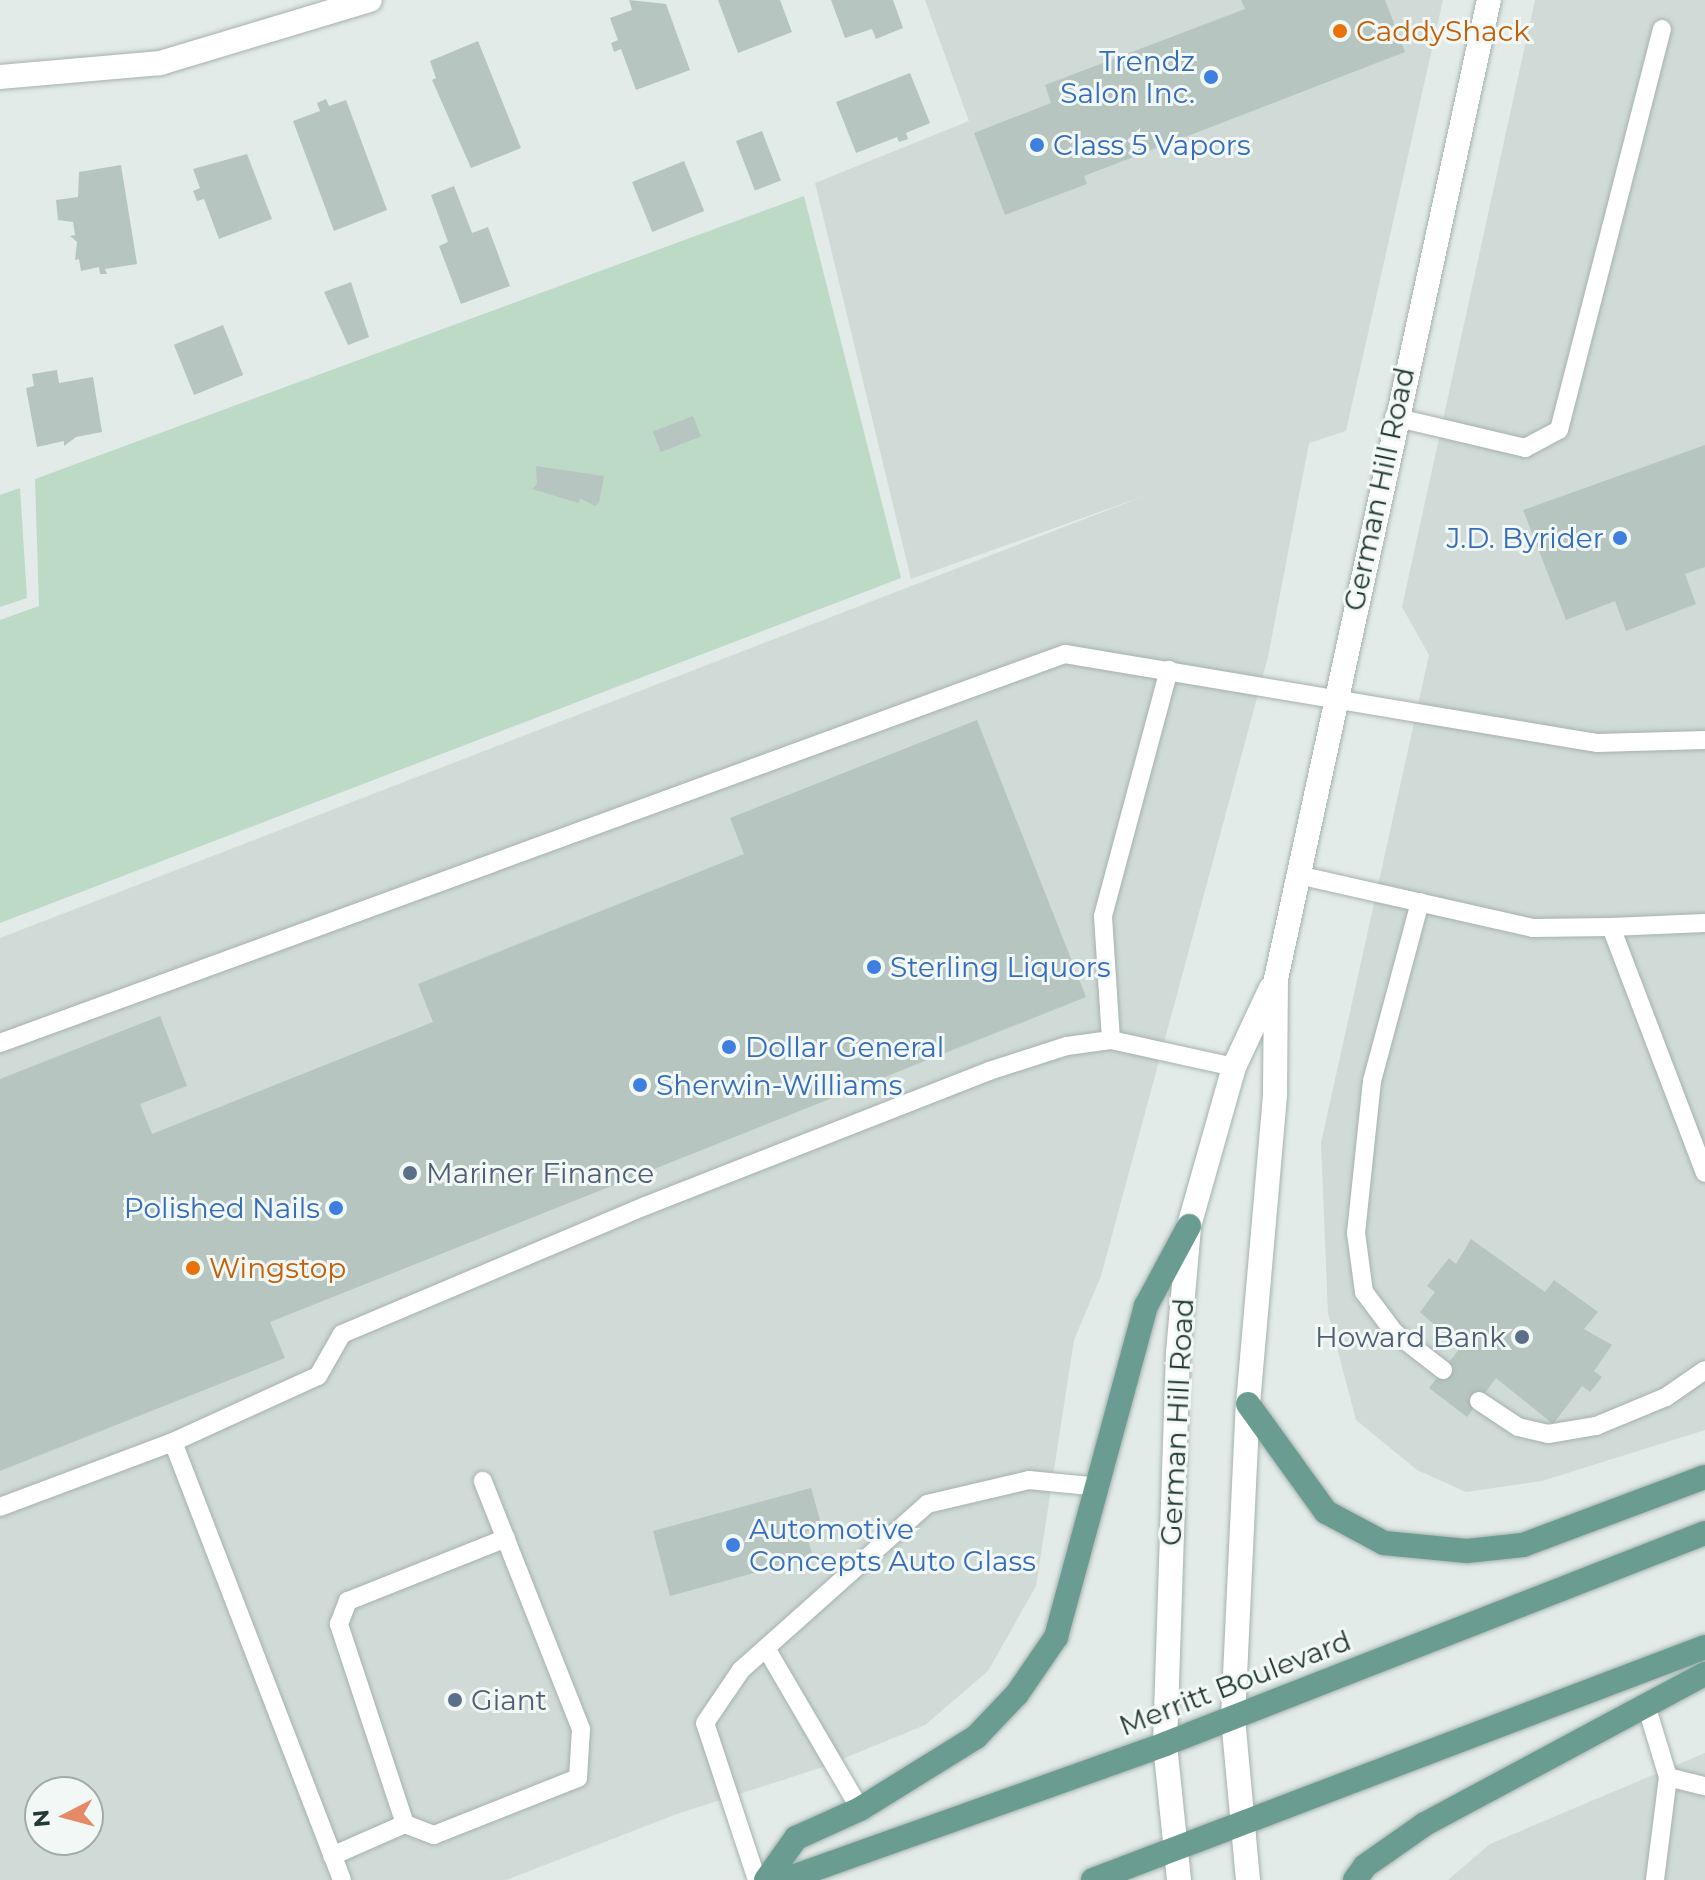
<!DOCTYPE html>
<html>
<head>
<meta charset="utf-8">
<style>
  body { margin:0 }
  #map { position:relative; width:1705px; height:1880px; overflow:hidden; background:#e2ebe7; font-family:Montserrat,sans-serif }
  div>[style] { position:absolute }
  .built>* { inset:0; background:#d0dad6 }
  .green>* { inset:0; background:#bddac6 }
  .building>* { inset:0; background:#b7c5c0; transform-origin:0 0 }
  .roads { filter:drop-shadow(0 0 2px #a5b2ae) drop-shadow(0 0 2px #a5b2ae) }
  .service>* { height:18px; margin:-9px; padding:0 9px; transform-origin:9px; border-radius:9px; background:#fff }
  .minor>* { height:24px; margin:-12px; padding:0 12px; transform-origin:12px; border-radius:12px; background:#fff }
  .tertiary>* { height:24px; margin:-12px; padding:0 12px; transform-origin:12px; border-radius:12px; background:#fff }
  .primary>* { height:24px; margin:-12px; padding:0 12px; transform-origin:12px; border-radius:12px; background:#6a9c91 }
  .dots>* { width:22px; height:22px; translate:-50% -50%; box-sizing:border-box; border:4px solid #f2f8f5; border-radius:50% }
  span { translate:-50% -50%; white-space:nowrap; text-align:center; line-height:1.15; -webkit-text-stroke:6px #f2f8f5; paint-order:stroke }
  .food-label { font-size:28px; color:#c56008 }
  .left { translate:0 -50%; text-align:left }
  .shop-label { font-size:28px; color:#366cbe }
  .right { translate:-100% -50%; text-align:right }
  .street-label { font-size:28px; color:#243a35 }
  .service-label { font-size:28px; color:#4e5e75 }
  .north { position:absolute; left:24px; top:1776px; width:80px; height:80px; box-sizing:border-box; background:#f2f8f5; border:2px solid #a0aca8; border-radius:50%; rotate:264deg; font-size:22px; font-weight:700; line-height:32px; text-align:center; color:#243a35 }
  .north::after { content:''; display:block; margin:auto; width:28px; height:36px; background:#e58a66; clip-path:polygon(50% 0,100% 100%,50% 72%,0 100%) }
</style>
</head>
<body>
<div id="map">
  <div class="built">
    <i style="clip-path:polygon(evenodd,925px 0,1443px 0,1346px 431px,1309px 443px,1268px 657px,1101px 1276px,1074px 1340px,1036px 1586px,988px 1671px,925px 1725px,823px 1767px,677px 1814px,506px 1880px,0 1880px,0 938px,1147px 495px,911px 579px,815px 183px,969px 121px,925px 0,40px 1792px,88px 1792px,88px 1840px,40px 1840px,40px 1792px)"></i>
    <i style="clip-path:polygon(1535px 0,1705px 0,1705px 1430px,1542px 1481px,1466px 1492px,1417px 1470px,1356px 1420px,1328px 1313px,1321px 1143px,1429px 655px,1402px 607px)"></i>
    <i style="clip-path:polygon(1705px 1753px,1705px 1880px,1448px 1880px,1490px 1844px)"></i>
  </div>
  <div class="green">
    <i style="clip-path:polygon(804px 196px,901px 578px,0 923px,0 620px,39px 606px,35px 479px)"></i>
    <i style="clip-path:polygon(20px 488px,27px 598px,0 607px,0 495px)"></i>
  </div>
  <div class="building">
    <i style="clip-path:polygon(629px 0,666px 4px,690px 70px,636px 90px,621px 49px,614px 52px,611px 43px,618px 40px,610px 18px,632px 10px)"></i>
    <i style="clip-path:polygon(718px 0,780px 0,792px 32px,738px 53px)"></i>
    <i style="clip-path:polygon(831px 0,893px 0,903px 28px,876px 39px,872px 29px,845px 38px)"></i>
    <i style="clip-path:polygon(1241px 0,1385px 0,1405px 52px,1084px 176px,1087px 184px,1005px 215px,974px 133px,1051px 103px,1045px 85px,1245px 9px)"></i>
    <i style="clip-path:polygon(478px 41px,521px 148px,471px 168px,432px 80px,436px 78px,430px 61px)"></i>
    <i style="clip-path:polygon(910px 73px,930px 123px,906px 133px,908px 139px,899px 142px,897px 137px,856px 153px,836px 102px)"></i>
    <i style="clip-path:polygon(326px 99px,329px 106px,346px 100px,387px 210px,334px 231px,293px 121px,320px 111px,317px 103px)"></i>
    <i style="left:762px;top:131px;width:53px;height:28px;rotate:69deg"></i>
    <i style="clip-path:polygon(247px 154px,272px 219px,219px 239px,204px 199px,197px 201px,193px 191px,200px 188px,193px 169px)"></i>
    <i style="left:684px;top:161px;width:54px;height:56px;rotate:68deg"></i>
    <i style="clip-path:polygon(121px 165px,137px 264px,105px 269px,107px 274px,100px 274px,99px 267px,81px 271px,79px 259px,75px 260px,77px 242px,70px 236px,75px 235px,73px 222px,58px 220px,56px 200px,78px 197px,79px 172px)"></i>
    <i style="clip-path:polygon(454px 186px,472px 233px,488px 227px,510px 286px,461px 304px,439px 246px,448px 242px,431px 195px)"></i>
    <i style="clip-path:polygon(351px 282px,369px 337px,348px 345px,324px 292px)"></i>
    <i style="left:223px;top:325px;width:54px;height:53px;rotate:68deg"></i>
    <i style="clip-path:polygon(57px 370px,59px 383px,93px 377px,102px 432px,76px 437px,64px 446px,64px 441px,37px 447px,26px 388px,34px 386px,32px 374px)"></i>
    <i style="left:693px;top:416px;width:22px;height:43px;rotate:69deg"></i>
    <i style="clip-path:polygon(1705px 445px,1705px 567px,1685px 574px,1696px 604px,1626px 631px,1615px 601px,1566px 620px,1523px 510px)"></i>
    <i style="clip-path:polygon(536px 466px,604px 476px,599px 502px,595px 506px,580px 498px,579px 503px,532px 489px,537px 484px)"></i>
    <i style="clip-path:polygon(977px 720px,1086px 997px,270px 1322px,285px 1358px,0 1471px,0 1079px,160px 1016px,187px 1086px,140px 1104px,152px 1134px,433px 1022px,418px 984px,744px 854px,730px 818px)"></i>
    <i style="clip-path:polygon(1471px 1239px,1545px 1292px,1554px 1280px,1598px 1312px,1584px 1329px,1612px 1345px,1594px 1371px,1602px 1377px,1590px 1392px,1582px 1386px,1553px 1424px,1496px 1378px,1467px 1417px,1429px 1388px,1460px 1348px,1420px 1312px,1435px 1292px,1427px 1286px,1449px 1258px,1456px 1264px)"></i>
    <i style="clip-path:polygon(811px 1488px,822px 1527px,806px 1532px,813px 1557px,670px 1596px,653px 1531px)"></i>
  </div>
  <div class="roads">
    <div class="service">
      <i style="left:1394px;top:417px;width:135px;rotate:13.3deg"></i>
      <i style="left:1525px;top:448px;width:38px;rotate:-28deg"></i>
      <i style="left:1559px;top:430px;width:414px;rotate:-75.6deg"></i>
      <i style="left:1298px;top:875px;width:241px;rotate:12.7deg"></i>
      <i style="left:1533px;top:928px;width:78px;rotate:-0.7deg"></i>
      <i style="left:1611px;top:927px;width:263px;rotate:69.1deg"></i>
      <i style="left:1420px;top:902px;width:185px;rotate:105deg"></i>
      <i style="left:1372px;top:1081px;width:153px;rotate:96deg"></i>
      <i style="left:1356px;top:1233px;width:60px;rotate:82.3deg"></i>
      <i style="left:1364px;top:1292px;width:50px;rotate:53.1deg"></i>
      <i style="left:1394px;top:1332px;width:62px;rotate:37.8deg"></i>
      <i style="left:1611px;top:927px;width:94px;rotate:-2.4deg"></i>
      <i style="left:1111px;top:1040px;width:124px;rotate:-93.7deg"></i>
      <i style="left:1103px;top:916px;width:255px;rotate:-75deg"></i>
      <i style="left:0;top:1043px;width:1134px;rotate:-20.07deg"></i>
      <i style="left:1065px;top:654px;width:539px;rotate:9.5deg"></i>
      <i style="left:1597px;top:743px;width:108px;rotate:-1.6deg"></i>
      <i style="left:1479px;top:1401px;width:47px;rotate:33.7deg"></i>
      <i style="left:1518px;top:1427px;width:31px;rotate:13deg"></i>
      <i style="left:1548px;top:1434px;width:49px;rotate:-9.5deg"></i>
      <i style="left:1596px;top:1426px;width:76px;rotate:-22.5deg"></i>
      <i style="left:1666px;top:1397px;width:47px;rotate:-34.7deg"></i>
      <i style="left:173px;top:1442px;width:469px;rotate:68.9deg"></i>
      <i style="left:0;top:1507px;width:185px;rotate:-20.6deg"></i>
      <i style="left:173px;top:1442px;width:159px;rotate:-24.5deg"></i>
      <i style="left:318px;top:1376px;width:48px;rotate:-60.3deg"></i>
      <i style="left:342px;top:1334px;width:329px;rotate:-22.9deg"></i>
      <i style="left:645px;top:1206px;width:370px;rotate:-21.4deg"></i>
      <i style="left:989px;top:1071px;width:82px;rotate:-17.8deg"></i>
      <i style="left:1067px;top:1046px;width:44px;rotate:-7.8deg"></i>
      <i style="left:1111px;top:1040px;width:126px;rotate:12.4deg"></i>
      <i style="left:766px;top:1648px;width:186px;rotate:59.7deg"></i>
      <i style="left:1647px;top:1708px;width:72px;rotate:73.1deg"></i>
      <i style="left:1668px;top:1777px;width:104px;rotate:97.2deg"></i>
      <i style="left:1668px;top:1777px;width:38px;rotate:14deg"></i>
      <i style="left:405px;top:1824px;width:211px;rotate:-108.3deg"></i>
      <i style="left:339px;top:1624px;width:25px;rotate:-69deg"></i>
      <i style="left:348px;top:1601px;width:170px;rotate:-21.7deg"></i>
      <i style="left:332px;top:1856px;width:80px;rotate:-23.7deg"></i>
      <i style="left:405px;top:1824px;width:31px;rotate:21deg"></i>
      <i style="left:434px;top:1835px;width:155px;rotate:-21.6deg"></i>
      <i style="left:578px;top:1778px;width:49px;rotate:-86.5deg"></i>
      <i style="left:581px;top:1729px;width:267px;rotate:-111.6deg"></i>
      <i style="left:757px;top:1880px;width:165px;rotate:-108.3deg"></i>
      <i style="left:705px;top:1723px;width:64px;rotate:-55.8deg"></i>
      <i style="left:741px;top:1670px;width:249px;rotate:-41.7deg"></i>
      <i style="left:927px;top:1504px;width:105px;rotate:-13.2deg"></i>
      <i style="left:1029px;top:1480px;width:71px;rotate:5.6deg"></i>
    </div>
    <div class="minor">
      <i style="left:0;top:77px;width:161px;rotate:-5deg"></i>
      <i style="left:160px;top:63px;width:219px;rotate:-16.7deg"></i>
    </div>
    <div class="tertiary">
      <i style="left:1179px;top:1880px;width:137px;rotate:-95.9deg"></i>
      <i style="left:1165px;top:1744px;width:391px;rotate:-88.1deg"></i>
      <i style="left:1178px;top:1353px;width:127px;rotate:-85deg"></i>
      <i style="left:1189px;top:1226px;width:165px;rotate:-74.2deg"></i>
      <i style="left:1234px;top:1067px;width:87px;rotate:-64.9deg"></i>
      <i style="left:1248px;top:1880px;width:163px;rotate:-95.3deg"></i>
      <i style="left:1233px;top:1718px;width:314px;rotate:-87.3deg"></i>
      <i style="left:1248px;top:1404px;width:312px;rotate:-85deg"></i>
      <i style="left:1275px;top:1093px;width:114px;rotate:-89.5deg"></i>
      <i style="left:1276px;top:979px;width:1002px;rotate:-77.73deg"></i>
    </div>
    <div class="primary">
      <i style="left:1248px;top:1404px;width:133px;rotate:54.2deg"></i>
      <i style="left:1326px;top:1512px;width:66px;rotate:28.1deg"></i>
      <i style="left:1384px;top:1543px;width:83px;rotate:5.5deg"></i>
      <i style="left:1467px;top:1551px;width:56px;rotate:-6.1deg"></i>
      <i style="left:1523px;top:1545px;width:194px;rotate:-20.5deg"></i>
      <i style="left:766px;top:1880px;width:52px;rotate:-54.5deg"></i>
      <i style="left:796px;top:1838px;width:70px;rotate:-24.4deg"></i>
      <i style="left:860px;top:1809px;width:137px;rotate:-31.8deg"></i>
      <i style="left:976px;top:1737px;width:59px;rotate:-46.4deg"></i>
      <i style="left:1017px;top:1694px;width:69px;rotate:-55.6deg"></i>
      <i style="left:1056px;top:1637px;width:343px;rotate:-74.8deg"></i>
      <i style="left:1146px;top:1306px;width:91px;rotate:-61.7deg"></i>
      <i style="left:784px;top:1880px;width:405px;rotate:-19.6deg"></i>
      <i style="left:1165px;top:1744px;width:580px;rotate:-21.34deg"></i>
      <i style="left:1093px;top:1880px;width:655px;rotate:-20.84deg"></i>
      <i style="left:1355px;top:1880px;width:17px;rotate:-54deg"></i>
      <i style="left:1365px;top:1866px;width:73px;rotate:-35deg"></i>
      <i style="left:1425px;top:1824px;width:318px;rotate:-28.2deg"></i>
    </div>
  </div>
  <div class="dots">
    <i style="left:1340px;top:31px;background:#e8710a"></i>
    <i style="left:1211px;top:77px;background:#3f7fe0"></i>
    <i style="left:1037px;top:145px;background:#3f7fe0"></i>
    <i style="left:1620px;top:538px;background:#3f7fe0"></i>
    <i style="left:874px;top:967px;background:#3f7fe0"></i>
    <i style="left:729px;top:1047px;background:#3f7fe0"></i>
    <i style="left:640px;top:1085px;background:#3f7fe0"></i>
    <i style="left:410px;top:1173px;background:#5c6f8a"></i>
    <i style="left:336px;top:1208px;background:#3f7fe0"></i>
    <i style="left:193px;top:1268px;background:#e8710a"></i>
    <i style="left:1522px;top:1337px;background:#5c6f8a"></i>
    <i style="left:733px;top:1545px;background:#3f7fe0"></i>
    <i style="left:455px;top:1700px;background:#5c6f8a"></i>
  </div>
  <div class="food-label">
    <span class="left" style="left:1356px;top:31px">CaddyShack</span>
    <span class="left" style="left:209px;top:1268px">Wingstop</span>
  </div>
  <div class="shop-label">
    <span class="right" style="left:1195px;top:77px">Trendz<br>Salon Inc.</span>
    <span class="left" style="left:1053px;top:145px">Class 5 Vapors</span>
    <span class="right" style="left:1604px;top:538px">J.D. Byrider</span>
    <span class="left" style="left:890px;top:967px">Sterling Liquors</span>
    <span class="left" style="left:745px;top:1047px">Dollar General</span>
    <span class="left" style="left:656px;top:1085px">Sherwin-Williams</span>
    <span class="right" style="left:320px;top:1208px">Polished Nails</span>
    <span class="left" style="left:749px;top:1545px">Automotive<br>Concepts Auto Glass</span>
  </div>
  <div class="street-label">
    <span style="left:1379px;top:489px;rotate:-78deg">German Hill Road</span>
    <span style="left:1177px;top:1422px;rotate:-87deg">German Hill Road</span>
    <span style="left:1235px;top:1683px;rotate:-21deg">Merritt Boulevard</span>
  </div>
  <div class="service-label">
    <span class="left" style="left:426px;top:1173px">Mariner Finance</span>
    <span class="right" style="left:1506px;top:1337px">Howard Bank</span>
    <span class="left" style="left:471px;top:1700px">Giant</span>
  </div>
  <div class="north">N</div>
</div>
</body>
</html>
